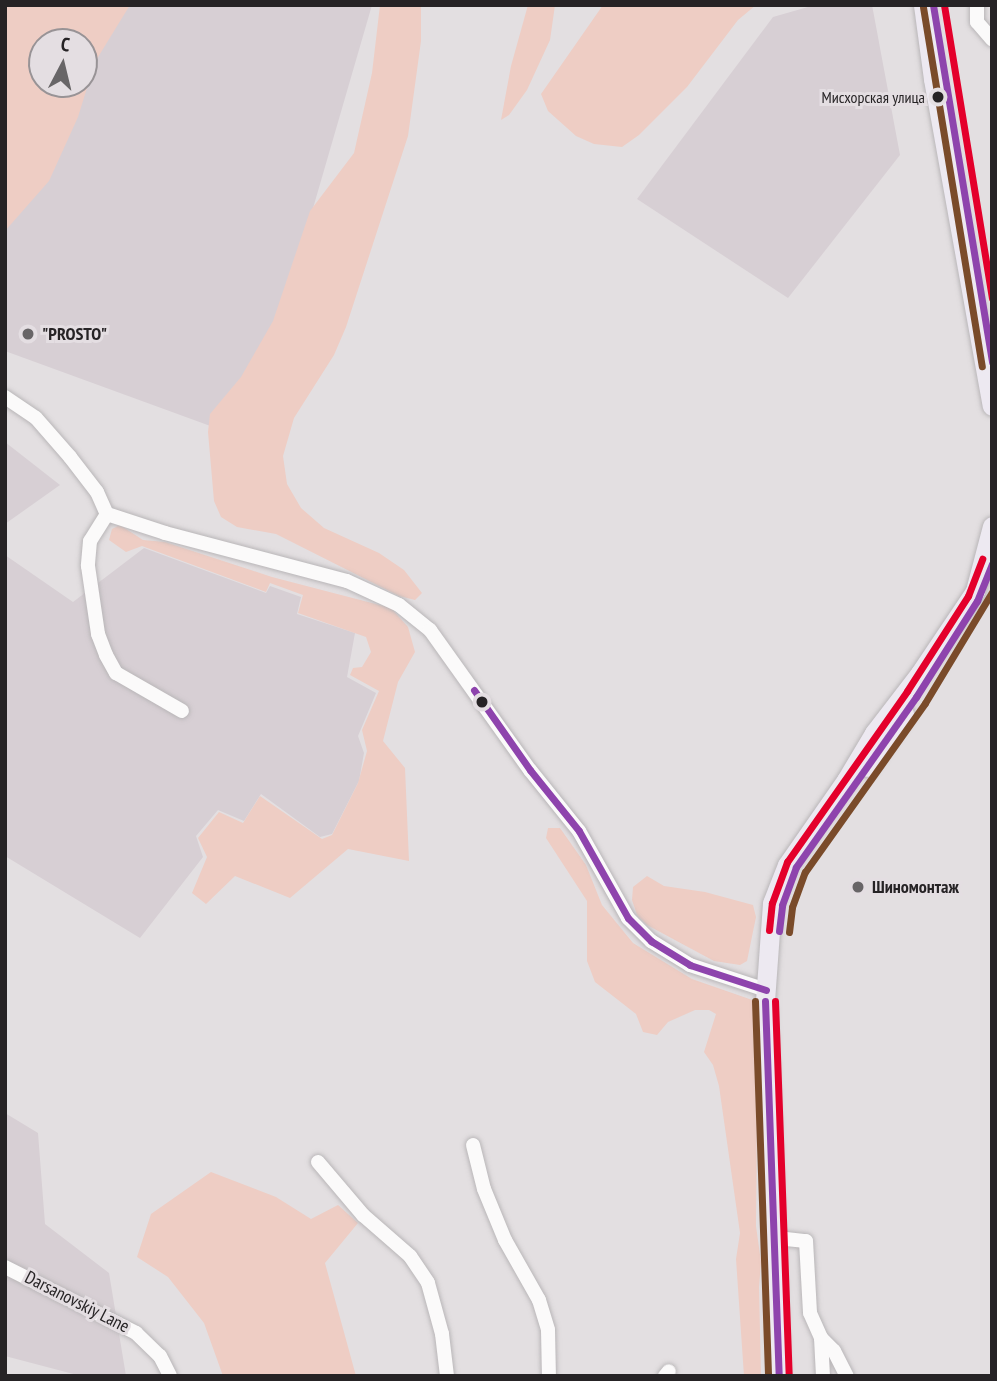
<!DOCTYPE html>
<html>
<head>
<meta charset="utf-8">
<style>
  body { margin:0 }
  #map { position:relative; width:997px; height:1381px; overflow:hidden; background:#e3dfe1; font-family:"PT Sans Narrow",sans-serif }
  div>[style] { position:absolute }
  .built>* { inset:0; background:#d7cfd4 }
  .green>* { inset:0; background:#eecdc4 }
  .roads { filter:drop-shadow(0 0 2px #b9b6b8) drop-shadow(0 0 2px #b9b6b8) }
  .minor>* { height:14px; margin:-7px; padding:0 7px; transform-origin:7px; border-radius:7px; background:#fbfafa }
  .highway>* { height:19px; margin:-9.5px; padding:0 9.5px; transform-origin:9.5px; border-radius:9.5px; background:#ede9f1 }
  .bus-1>* { height:7px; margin:-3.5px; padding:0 3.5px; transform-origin:3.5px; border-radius:3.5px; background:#8e44ad }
  .bus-2>* { height:7px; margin:-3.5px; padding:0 3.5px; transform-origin:3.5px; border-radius:3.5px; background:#7a4b2a }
  .bus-3>* { height:7px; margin:-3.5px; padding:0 3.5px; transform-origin:3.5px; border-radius:3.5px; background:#e4002b }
  .dots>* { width:19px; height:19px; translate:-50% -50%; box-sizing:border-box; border:4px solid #e4dee2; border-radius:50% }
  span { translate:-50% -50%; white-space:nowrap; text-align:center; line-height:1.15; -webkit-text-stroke:6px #e4dee2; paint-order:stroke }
  .bus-label { font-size:16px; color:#262325 }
  .right { translate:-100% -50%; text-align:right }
  .poi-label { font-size:18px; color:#262325; font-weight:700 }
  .left { translate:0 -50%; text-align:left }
  .street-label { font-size:18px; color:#262325 }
  .frame { position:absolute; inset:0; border:7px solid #262325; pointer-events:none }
  .north { position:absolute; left:28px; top:28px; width:70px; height:70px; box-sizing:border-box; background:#e4dee2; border:2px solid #989396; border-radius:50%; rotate:7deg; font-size:19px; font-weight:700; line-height:28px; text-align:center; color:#262325 }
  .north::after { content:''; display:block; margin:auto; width:24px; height:32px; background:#686567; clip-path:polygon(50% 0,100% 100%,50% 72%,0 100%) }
</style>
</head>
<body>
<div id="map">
  <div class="built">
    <i style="clip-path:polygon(125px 5px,372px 5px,246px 439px,5px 351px,5px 199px,84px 84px,84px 72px)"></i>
    <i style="clip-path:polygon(815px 5px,872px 5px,900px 155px,788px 298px,637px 199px,773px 17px)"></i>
    <i style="clip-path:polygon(5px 442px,60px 485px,5px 524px)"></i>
    <i style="clip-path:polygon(144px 548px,266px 593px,270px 586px,301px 597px,297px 614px,355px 633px,347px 677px,376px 693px,358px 736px,364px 753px,359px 781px,332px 834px,320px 837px,261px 794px,244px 821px,218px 810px,196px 836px,203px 857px,140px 938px,5px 856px,5px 555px,73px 602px)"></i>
    <i style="clip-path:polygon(5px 1113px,38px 1133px,45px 1224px,109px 1273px,126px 1376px,81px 1376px,5px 1356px)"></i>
  </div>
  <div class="green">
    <i style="clip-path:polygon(evenodd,5px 5px,130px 5px,95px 62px,78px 117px,49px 181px,5px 231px,5px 5px,84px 42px,84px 84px,42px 84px,42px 42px,84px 42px)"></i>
    <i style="clip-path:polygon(380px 5px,421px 5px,421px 41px,408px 136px,346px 327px,334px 355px,294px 418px,283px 456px,287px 484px,301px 508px,324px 528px,379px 553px,404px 570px,422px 593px,415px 600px,399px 596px,276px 534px,237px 527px,221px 517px,214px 501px,208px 432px,210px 414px,241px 377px,273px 321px,310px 211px,354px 153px,372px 73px)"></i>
    <i style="clip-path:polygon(528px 5px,555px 5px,550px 40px,527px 90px,509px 115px,501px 120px,511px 66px)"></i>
    <i style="clip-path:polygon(603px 5px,756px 5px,738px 20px,687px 87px,639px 135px,622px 147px,594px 144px,576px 136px,548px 111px,541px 94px)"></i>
    <i style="clip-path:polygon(120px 525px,143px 540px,165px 542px,272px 577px,391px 608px,408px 627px,415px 652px,398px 682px,383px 741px,405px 768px,409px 861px,348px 849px,290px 898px,235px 876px,206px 904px,192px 893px,207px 857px,198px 838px,219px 812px,243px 823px,260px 796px,322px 839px,332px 835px,358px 783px,367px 751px,362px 730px,379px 691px,350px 675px,353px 668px,362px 667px,371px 652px,366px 637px,298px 613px,303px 595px,270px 583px,266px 592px,142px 546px,126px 552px,109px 540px,112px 529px)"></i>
    <i style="clip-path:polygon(548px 828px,560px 828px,586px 865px,602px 905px,633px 943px,692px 979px,758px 1002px,756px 1226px,761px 1262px,759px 1287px,761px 1376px,744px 1376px,736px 1259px,740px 1233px,719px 1086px,713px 1065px,704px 1052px,716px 1014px,709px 1010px,695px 1010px,668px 1022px,657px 1035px,643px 1032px,636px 1014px,595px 982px,587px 961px,587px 901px,546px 838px)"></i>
    <i style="clip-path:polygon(647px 876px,664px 886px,705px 892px,753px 905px,756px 917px,747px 961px,740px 965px,714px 961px,647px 925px,637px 915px,632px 900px,633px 887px)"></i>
    <i style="clip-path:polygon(211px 1172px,276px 1197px,311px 1219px,338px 1205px,358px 1223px,325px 1263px,356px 1376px,223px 1376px,204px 1323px,168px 1277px,137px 1257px,151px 1214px)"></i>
  </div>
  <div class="roads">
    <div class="minor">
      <i style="left:977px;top:5px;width:17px;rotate:90deg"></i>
      <i style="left:977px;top:22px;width:23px;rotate:49deg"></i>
      <i style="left:5px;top:397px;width:37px;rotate:34deg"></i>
      <i style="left:36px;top:418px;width:52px;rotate:48.9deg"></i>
      <i style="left:70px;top:457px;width:44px;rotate:52.4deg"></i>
      <i style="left:97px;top:492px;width:24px;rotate:66deg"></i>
      <i style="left:107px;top:514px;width:61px;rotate:18.1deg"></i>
      <i style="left:165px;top:533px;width:188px;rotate:14.8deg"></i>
      <i style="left:347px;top:581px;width:57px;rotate:24.8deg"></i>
      <i style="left:399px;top:605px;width:40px;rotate:39deg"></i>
      <i style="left:430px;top:630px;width:172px;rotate:54.5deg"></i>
      <i style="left:530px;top:770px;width:78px;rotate:51.2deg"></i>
      <i style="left:579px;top:831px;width:100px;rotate:60.6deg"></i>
      <i style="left:628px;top:918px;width:33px;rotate:45deg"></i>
      <i style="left:651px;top:941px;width:46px;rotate:31.6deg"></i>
      <i style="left:690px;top:965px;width:80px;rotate:18.2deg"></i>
      <i style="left:107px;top:514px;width:32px;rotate:122deg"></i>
      <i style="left:90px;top:541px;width:25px;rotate:95deg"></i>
      <i style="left:88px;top:566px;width:69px;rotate:81.6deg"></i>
      <i style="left:98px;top:634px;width:22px;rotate:69deg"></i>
      <i style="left:106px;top:655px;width:21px;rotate:61deg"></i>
      <i style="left:116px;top:673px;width:76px;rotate:29.9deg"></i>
      <i style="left:473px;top:1145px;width:45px;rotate:76deg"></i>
      <i style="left:484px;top:1189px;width:55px;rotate:67.6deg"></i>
      <i style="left:505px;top:1240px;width:69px;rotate:60.5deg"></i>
      <i style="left:539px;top:1300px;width:31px;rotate:73deg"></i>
      <i style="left:548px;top:1330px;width:46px;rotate:88.8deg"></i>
      <i style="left:318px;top:1162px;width:70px;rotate:49.7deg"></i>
      <i style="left:363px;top:1215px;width:62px;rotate:41.1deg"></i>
      <i style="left:410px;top:1256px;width:32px;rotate:56deg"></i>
      <i style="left:428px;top:1283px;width:53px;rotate:74.6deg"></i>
      <i style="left:442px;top:1334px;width:42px;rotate:83.2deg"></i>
      <i style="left:786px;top:1239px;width:20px;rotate:6deg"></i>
      <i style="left:806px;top:1241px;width:72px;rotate:86.8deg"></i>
      <i style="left:810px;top:1313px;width:27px;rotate:66deg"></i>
      <i style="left:821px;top:1338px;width:18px;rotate:45deg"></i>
      <i style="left:834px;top:1351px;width:28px;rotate:63deg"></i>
      <i style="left:5px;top:1267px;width:147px;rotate:26.7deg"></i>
      <i style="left:136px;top:1333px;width:33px;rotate:44deg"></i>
      <i style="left:160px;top:1356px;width:22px;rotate:63deg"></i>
      <i style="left:821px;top:1338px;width:38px;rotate:87deg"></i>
      <i style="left:665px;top:1376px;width:6px;rotate:-51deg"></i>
    </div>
    <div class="highway">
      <i style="left:923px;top:5px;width:75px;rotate:82.3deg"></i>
      <i style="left:933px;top:79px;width:332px;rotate:79.8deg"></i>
      <i style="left:867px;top:767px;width:65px;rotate:-55.1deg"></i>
      <i style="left:779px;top:1376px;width:375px;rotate:-92.1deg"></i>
      <i style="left:765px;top:1001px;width:98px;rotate:-85.9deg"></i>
      <i style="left:772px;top:903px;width:41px;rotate:-68.5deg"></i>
      <i style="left:787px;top:865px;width:103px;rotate:-55.2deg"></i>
      <i style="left:846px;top:780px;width:55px;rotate:-59.2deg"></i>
      <i style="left:874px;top:733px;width:76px;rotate:-52.5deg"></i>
      <i style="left:920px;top:673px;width:99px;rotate:-56.1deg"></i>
      <i style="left:975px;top:591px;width:67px;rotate:-75.3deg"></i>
    </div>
  </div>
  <div class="bus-1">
    <i style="left:933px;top:5px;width:362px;rotate:80.6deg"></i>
    <i style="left:474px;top:690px;width:98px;rotate:55deg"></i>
    <i style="left:530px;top:770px;width:78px;rotate:51.2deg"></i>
    <i style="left:579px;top:831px;width:100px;rotate:60.6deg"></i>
    <i style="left:628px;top:918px;width:33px;rotate:45deg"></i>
    <i style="left:651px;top:941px;width:46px;rotate:31.6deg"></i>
    <i style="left:690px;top:965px;width:80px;rotate:18.2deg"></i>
    <i style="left:779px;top:931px;width:26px;rotate:-83deg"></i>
    <i style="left:782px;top:905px;width:40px;rotate:-69.8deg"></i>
    <i style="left:796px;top:867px;width:208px;rotate:-54.8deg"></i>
    <i style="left:916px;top:697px;width:114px;rotate:-57.6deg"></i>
    <i style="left:977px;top:601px;width:40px;rotate:-68deg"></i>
    <i style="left:765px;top:1001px;width:375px;rotate:87.9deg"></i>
  </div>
  <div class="bus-2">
    <i style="left:923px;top:7px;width:364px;rotate:80.7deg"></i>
    <i style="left:789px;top:932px;width:25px;rotate:-83deg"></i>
    <i style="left:792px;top:907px;width:37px;rotate:-70deg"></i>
    <i style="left:805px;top:872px;width:207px;rotate:-54.6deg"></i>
    <i style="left:925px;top:703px;width:130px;rotate:-58.9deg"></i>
    <i style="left:755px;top:1001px;width:375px;rotate:88deg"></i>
  </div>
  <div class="bus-3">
    <i style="left:944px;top:5px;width:297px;rotate:80.7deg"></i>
    <i style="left:769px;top:930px;width:27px;rotate:-84deg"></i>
    <i style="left:772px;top:903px;width:44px;rotate:-69.9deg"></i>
    <i style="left:787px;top:862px;width:209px;rotate:-54.9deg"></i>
    <i style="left:907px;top:691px;width:113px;rotate:-57.3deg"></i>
    <i style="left:968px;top:596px;width:40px;rotate:-69deg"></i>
    <i style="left:775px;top:1001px;width:375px;rotate:87.9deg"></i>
  </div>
  <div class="dots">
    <i style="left:938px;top:97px;background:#262325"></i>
    <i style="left:28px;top:334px;background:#686567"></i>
    <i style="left:482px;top:702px;background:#262325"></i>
    <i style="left:858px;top:887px;background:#686567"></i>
  </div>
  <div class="bus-label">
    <span class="right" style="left:925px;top:97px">Мисхорская улица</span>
  </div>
  <div class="poi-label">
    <span class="left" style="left:42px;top:334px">"PROSTO"</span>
    <span class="left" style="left:872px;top:887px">Шиномонтаж</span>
  </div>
  <div class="street-label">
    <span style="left:77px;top:1302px;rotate:27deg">Darsanovskiy Lane</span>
  </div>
  <div class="frame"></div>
  <div class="north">С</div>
</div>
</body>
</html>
